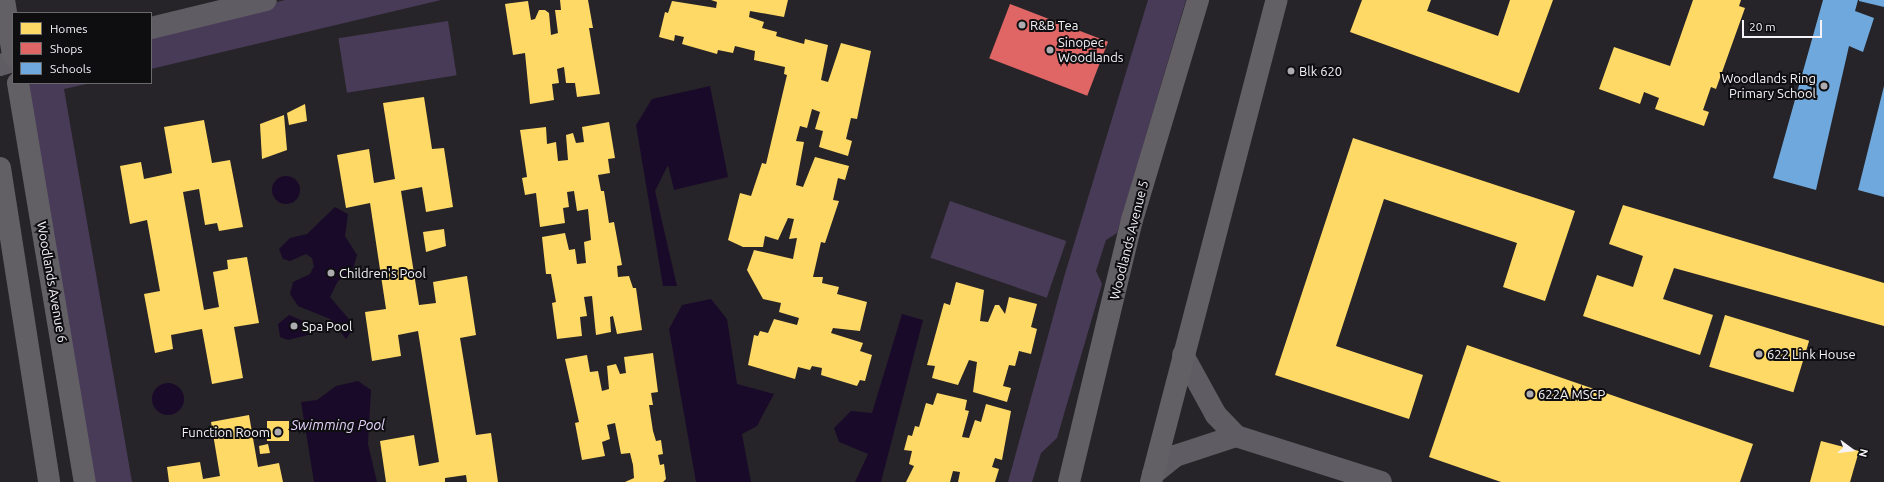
<!DOCTYPE html>
<html>
<head>
<meta charset="utf-8">
<style>
  body { margin:0 }
  #map { position:relative; width:1884px; height:482px; overflow:hidden; background:#262428; font-family:Ubuntu,sans-serif }
  div>[style] { position:absolute }
  .green>* { inset:0; background:#483b57; transform-origin:0 0 }
  .water>* { inset:0; background:#1a0a2a }
  .round { border-radius:50% }
  .homes>* { inset:0; background:#ffd966; transform-origin:0 0 }
  .shops>* { inset:0; background:#e06666; transform-origin:0 0 }
  .schools>* { inset:0; background:#6fa8dc }
  .street>* { height:22px; margin:-11px; padding:0 11px; transform-origin:11px; border-radius:11px; background:#5f5c63 }
  .secondary>* { height:22px; margin:-11px; padding:0 11px; transform-origin:11px; border-radius:11px; background:#626065 }
  .dots>* { width:11px; height:11px; translate:-50% -50%; box-sizing:border-box; border:2px solid #0e0d10; border-radius:50% }
  span { translate:-50% -50%; white-space:nowrap; text-align:center; line-height:1.15; -webkit-text-stroke:4px #0e0d10; paint-order:stroke }
  .poi-label { font-size:13px; color:#f5f3f7 }
  .left { translate:0 -50%; text-align:left }
  .right { translate:-100% -50%; text-align:right }
  .street-label { font-size:13px; color:#f5f3f7 }
  .water-label { font-size:14px; color:#e4d2fb; font-style:italic }
  .legend { position:absolute; left:12px; top:12px; width:140px; height:72px; box-sizing:border-box; background:#0e0d10; border:1px solid #6a696c; margin:0; padding:5px 7px; list-style:none; font-size:12px; color:#f5f3f7 }
  .legend li { display:flex; align-items:center; gap:8px; height:20px }
  .legend b { width:20px; border:1px solid #6a696c }
  .north { position:absolute; left:1832px; top:430px; width:40px; height:40px; -webkit-text-stroke:3px #0e0d10; paint-order:stroke; rotate:105deg; font-size:11px; font-weight:700; line-height:16px; text-align:center; color:#f5f3f7 }
  .north::after { content:''; display:block; margin:auto; width:14px; height:18px; background:#f5f3f7; clip-path:polygon(50% 0,100% 100%,50% 72%,0 100%) }
  .scale { position:absolute; left:1742px; top:20px; width:80px; height:18px; box-sizing:border-box; border:2px solid #f5f3f7; border-top:0; padding-left:5px; font-size:12px; line-height:14px; white-space:nowrap; color:#f5f3f7; -webkit-text-stroke:3px #0e0d10; paint-order:stroke }
</style>
</head>
<body>
<div id="map">
  <div class="green">
    <i style="clip-path:polygon(285px 0,441px 0,151px 69px,151px 32px)"></i>
    <i style="clip-path:polygon(1148px 0,1186px 0,1117px 233px,1106px 240px,1096px 271px,1102px 284px,1057px 438px,1041px 453px,1032px 482px,1008px 482px,1064px 277px)"></i>
    <i style="left:448px;top:21px;width:55px;height:111px;rotate:81deg"></i>
    <i style="clip-path:polygon(22px 83px,91px 83px,64px 89px,132px 482px,86px 482px)"></i>
    <i style="left:950px;top:201px;width:123px;height:60px;rotate:19deg"></i>
  </div>
  <div class="water">
    <i style="clip-path:polygon(710px 86px,728px 177px,674px 190px,668px 165px,655px 191px,677px 286px,663px 286px,636px 125px,652px 99px)"></i>
    <i class="round" style="left:272px;top:176px;width:28px;height:28px"></i>
    <i style="clip-path:polygon(335px 207px,348px 214px,345px 236px,357px 255px,352px 272px,338px 281px,330px 297px,348px 318px,350px 333px,346px 339px,330px 319px,298px 306px,290px 294px,293px 282px,310px 274px,314px 266px,312px 258px,306px 254px,290px 261px,283px 259px,279px 249px,290px 238px,307px 234px)"></i>
    <i style="clip-path:polygon(711px 299px,727px 319px,737px 384px,774px 394px,757px 426px,742px 434px,751px 482px,696px 482px,669px 329px,682px 305px)"></i>
    <i style="clip-path:polygon(902px 314px,923px 320px,881px 482px,855px 482px,868px 454px,839px 442px,834px 428px,851px 411px,872px 413px)"></i>
    <i style="clip-path:polygon(289px 315px,308px 323px,312px 334px,288px 340px,280px 337px,278px 324px)"></i>
    <i style="clip-path:polygon(358px 381px,371px 390px,368px 444px,377px 482px,314px 482px,301px 402px,317px 400px,336px 386px)"></i>
    <i class="round" style="left:152px;top:383px;width:32px;height:32px"></i>
  </div>
  <div class="homes">
    <i style="clip-path:polygon(560px 0,588px 0,593px 28px,589px 28px,600px 94px,577px 97px,575px 83px,566px 83px,564px 67px,557px 69px,559px 83px,552px 84px,554px 100px,530px 104px,525px 53px,513px 55px,505px 4px,528px 1px,531px 20px,535px 19px,539px 10px,545px 10px,549px 13px,551px 35px,558px 33px,555px 10px,561px 10px)"></i>
    <i style="clip-path:polygon(711px 0,788px 0,784px 17px,750px 11px,749px 17px,764px 22px,762px 28px,777px 32px,776px 36px,804px 44px,805px 39px,828px 45px,821px 80px,828px 82px,841px 43px,871px 51px,857px 119px,851px 118px,846px 139px,852px 141px,848px 156px,819px 147px,823px 131px,815px 129px,820px 112px,812px 109px,807px 128px,800px 126px,796px 141px,804px 142px,796px 185px,803px 187px,815px 157px,849px 166px,845px 180px,838px 178px,833px 200px,839px 201px,825px 243px,821px 242px,813px 277px,823px 277px,822px 283px,839px 287px,837px 294px,867px 302px,860px 331px,833px 328px,831px 333px,863px 343px,860px 351px,872px 355px,865px 381px,860px 380px,857px 386px,821px 375px,822px 368px,812px 366px,810px 370px,798px 367px,795px 379px,748px 365px,754px 335px,758px 336px,760px 331px,768px 333px,774px 319px,797px 325px,799px 318px,779px 312px,781px 303px,763px 299px,747px 270px,754px 250px,793px 259px,797px 238px,789px 239px,794px 219px,788px 218px,778px 240px,765px 236px,763px 247px,743px 247px,728px 240px,740px 193px,751px 196px,762px 163px,766px 164px,787px 75px,784px 74px,785px 67px,754px 60px,755px 51px,735px 46px,733px 53px,718px 50px,717px 54px,682px 44px,684px 37px,675px 35px,674px 41px,659px 37px,665px 12px,668px 13px,672px 1px,716px 8px,717px 2px)"></i>
    <i style="clip-path:polygon(1362px 0,1431px 0,1427px 11px,1498px 36px,1510px 0,1553px 0,1519px 93px,1350px 32px)"></i>
    <i style="clip-path:polygon(1693px 0,1741px 0,1739px 6px,1745px 8px,1716px 89px,1711px 87px,1703px 110px,1709px 112px,1704px 126px,1655px 109px,1659px 98px,1644px 92px,1640px 104px,1599px 89px,1614px 47px,1670px 66px)"></i>
    <i style="clip-path:polygon(424px 97px,432px 149px,444px 148px,453px 207px,426px 212px,422px 187px,401px 191px,419px 305px,436px 303px,433px 282px,467px 276px,476px 335px,460px 338px,476px 435px,491px 433px,498px 482px,467px 482px,466px 475px,445px 478px,445px 482px,386px 482px,380px 441px,414px 435px,419px 466px,439px 462px,418px 331px,398px 335px,401px 356px,372px 361px,365px 312px,386px 309px,370px 203px,346px 208px,337px 155px,369px 149px,374px 183px,395px 179px,383px 103px)"></i>
    <i style="clip-path:polygon(305px 104px,307px 121px,289px 125px,287px 113px)"></i>
    <i style="clip-path:polygon(284px 115px,287px 150px,262px 159px,260px 124px)"></i>
    <i style="clip-path:polygon(204px 120px,212px 163px,230px 160px,243px 227px,219px 231px,217px 223px,205px 225px,199px 189px,183px 192px,204px 310px,219px 307px,213px 272px,228px 269px,227px 260px,247px 257px,259px 323px,234px 327px,243px 378px,212px 384px,202px 329px,171px 335px,173px 349px,155px 353px,144px 294px,160px 291px,147px 220px,130px 224px,120px 166px,141px 162px,144px 179px,172px 173px,164px 127px)"></i>
    <i style="clip-path:polygon(609px 122px,615px 158px,608px 159px,610px 173px,598px 175px,601px 191px,604px 191px,609px 223px,614px 222px,622px 265px,617px 266px,618px 277px,629px 276px,633px 288px,636px 288px,642px 330px,617px 334px,613px 316px,610px 317px,611px 332px,596px 335px,592px 296px,584px 297px,587px 316px,580px 317px,582px 336px,557px 339px,552px 303px,556px 302px,551px 274px,546px 274px,542px 237px,565px 233px,569px 250px,575px 249px,577px 264px,586px 263px,584px 242px,591px 240px,588px 209px,577px 211px,574px 191px,567px 192px,569px 207px,563px 208px,565px 223px,540px 227px,536px 193px,525px 195px,522px 178px,527px 177px,520px 130px,546px 127px,547px 144px,556px 142px,558px 161px,568px 160px,566px 135px,573px 133px,576px 143px,584px 142px,582px 127px)"></i>
    <i style="clip-path:polygon(1353px 138px,1575px 211px,1545px 301px,1503px 287px,1517px 243px,1384px 199px,1336px 346px,1423px 375px,1409px 419px,1275px 375px)"></i>
    <i style="clip-path:polygon(1623px 205px,1884px 283px,1884px 326px,1674px 268px,1663px 299px,1713px 315px,1700px 355px,1583px 316px,1597px 275px,1633px 287px,1643px 256px,1609px 244px)"></i>
    <i style="clip-path:polygon(444px 229px,446px 246px,426px 252px,423px 232px)"></i>
    <i style="clip-path:polygon(956px 282px,984px 290px,980px 321px,988px 322px,995px 305px,999px 305px,1005px 314px,1009px 297px,1037px 304px,1031px 327px,1037px 329px,1031px 354px,1019px 351px,1015px 366px,1009px 365px,1003px 386px,1011px 388px,1007px 402px,973px 392px,977px 362px,969px 360px,958px 385px,932px 378px,935px 366px,927px 365px,944px 303px,950px 305px)"></i>
    <i style="left:1725px;top:315px;width:88px;height:54px;rotate:17deg"></i>
    <i style="clip-path:polygon(1467px 345px,1753px 444px,1740px 482px,1501px 482px,1429px 457px)"></i>
    <i style="clip-path:polygon(653px 353px,658px 392px,651px 393px,653px 405px,649px 405px,653px 431px,656px 441px,661px 440px,663px 454px,658px 455px,660px 465px,664px 464px,666px 479px,663px 482px,625px 482px,634px 478px,633px 465px,630px 453px,621px 454px,615px 423px,607px 425px,610px 439px,602px 442px,605px 456px,582px 460px,575px 423px,579px 422px,565px 359px,587px 355px,590px 372px,598px 371px,602px 391px,609px 389px,607px 366px,616px 364px,620px 374px,626px 373px,624px 357px)"></i>
    <i style="clip-path:polygon(937px 393px,967px 400px,965px 410px,969px 411px,962px 437px,969px 438px,975px 420px,981px 422px,986px 404px,1011px 411px,1002px 460px,995px 458px,992px 467px,999px 469px,995px 482px,958px 482px,960px 472px,953px 471px,950px 482px,906px 482px,914px 466px,909px 464px,912px 451px,904px 450px,908px 435px,912px 436px,915px 426px,919px 427px,926px 403px,933px 405px)"></i>
    <i style="clip-path:polygon(249px 415px,258px 467px,279px 463px,283px 482px,169px 482px,167px 467px,200px 462px,203px 479px,220px 476px,211px 422px)"></i>
    <i style="left:289px;top:421px;width:20px;height:22px;rotate:90deg"></i>
    <i style="clip-path:polygon(1821px 441px,1859px 451px,1850px 482px,1810px 482px)"></i>
    <i style="clip-path:polygon(268px 444px,270px 453px,260px 454px,259px 446px)"></i>
  </div>
  <div class="shops">
    <i style="left:1010px;top:4px;width:105px;height:58px;rotate:21deg"></i>
  </div>
  <div class="schools">
    <i style="clip-path:polygon(1823px 0,1858px 0,1855px 11px,1874px 18px,1863px 52px,1849px 46px,1816px 190px,1773px 178px)"></i>
    <i style="clip-path:polygon(1859px 0,1884px 0,1884px 7px,1859px 1px)"></i>
    <i style="clip-path:polygon(1884px 86px,1884px 197px,1858px 190px)"></i>
  </div>
  <div class="street">
    <i style="left:151px;top:28px;width:118px;rotate:-13.7deg"></i>
    <i style="left:0;top:65px;width:14px;rotate:-17deg"></i>
    <i style="left:1183px;top:355px;width:68px;rotate:61.2deg"></i>
    <i style="left:1216px;top:415px;width:29px;rotate:46deg"></i>
    <i style="left:1236px;top:436px;width:152px;rotate:17.6deg"></i>
    <i style="left:1153px;top:474px;width:28px;rotate:-39deg"></i>
    <i style="left:1175px;top:456px;width:64px;rotate:-18.2deg"></i>
  </div>
  <div class="secondary">
    <i style="left:4px;top:0;width:56px;rotate:80.7deg"></i>
    <i style="left:18px;top:83px;width:405px;rotate:80.5deg"></i>
    <i style="left:0;top:168px;width:318px;rotate:81.1deg"></i>
    <i style="left:1069px;top:482px;width:269px;rotate:-76.5deg"></i>
    <i style="left:1132px;top:220px;width:230px;rotate:-73.3deg"></i>
    <i style="left:1151px;top:482px;width:498px;rotate:-75.4deg"></i>
  </div>
  <div class="dots">
    <i style="left:1022px;top:25px;background:#adabaf"></i>
    <i style="left:1050px;top:50px;background:#adabaf"></i>
    <i style="left:1291px;top:71px;background:#adabaf"></i>
    <i style="left:1824px;top:86px;background:#adabaf"></i>
    <i style="left:331px;top:273px;background:#adabaf"></i>
    <i style="left:294px;top:326px;background:#adabaf"></i>
    <i style="left:1759px;top:354px;background:#adabaf"></i>
    <i style="left:1530px;top:394px;background:#adabaf"></i>
    <i style="left:278px;top:432px;background:#adabaf"></i>
  </div>
  <div class="poi-label">
    <span class="left" style="left:1030px;top:25px">R&amp;B Tea</span>
    <span class="left" style="left:1058px;top:50px">Sinopec<br>Woodlands</span>
    <span class="left" style="left:1299px;top:71px">Blk 620</span>
    <span class="right" style="left:1816px;top:86px">Woodlands Ring<br>Primary School</span>
    <span class="left" style="left:339px;top:273px">Children's Pool</span>
    <span class="left" style="left:302px;top:326px">Spa Pool</span>
    <span class="left" style="left:1767px;top:354px">622 Link House</span>
    <span class="left" style="left:1538px;top:394px">622A MSCP</span>
    <span class="right" style="left:270px;top:432px">Function Room</span>
  </div>
  <div class="street-label">
    <span style="left:1129px;top:240px;rotate:-76deg">Woodlands Avenue 5</span>
    <span style="left:52px;top:282px;rotate:80deg">Woodlands Avenue 6</span>
  </div>
  <div class="water-label">
    <span style="left:338px;top:425px">Swimming Pool</span>
  </div>
  <ul class="legend">
  <li><b style="height:11px;background:#ffd966"></b>Homes</li>
  <li><b style="height:11px;background:#e06666"></b>Shops</li>
  <li><b style="height:11px;background:#6fa8dc"></b>Schools</li>
  </ul>
  <div class="north">N</div>
  <div class="scale">20 m</div>
</div>
</body>
</html>
